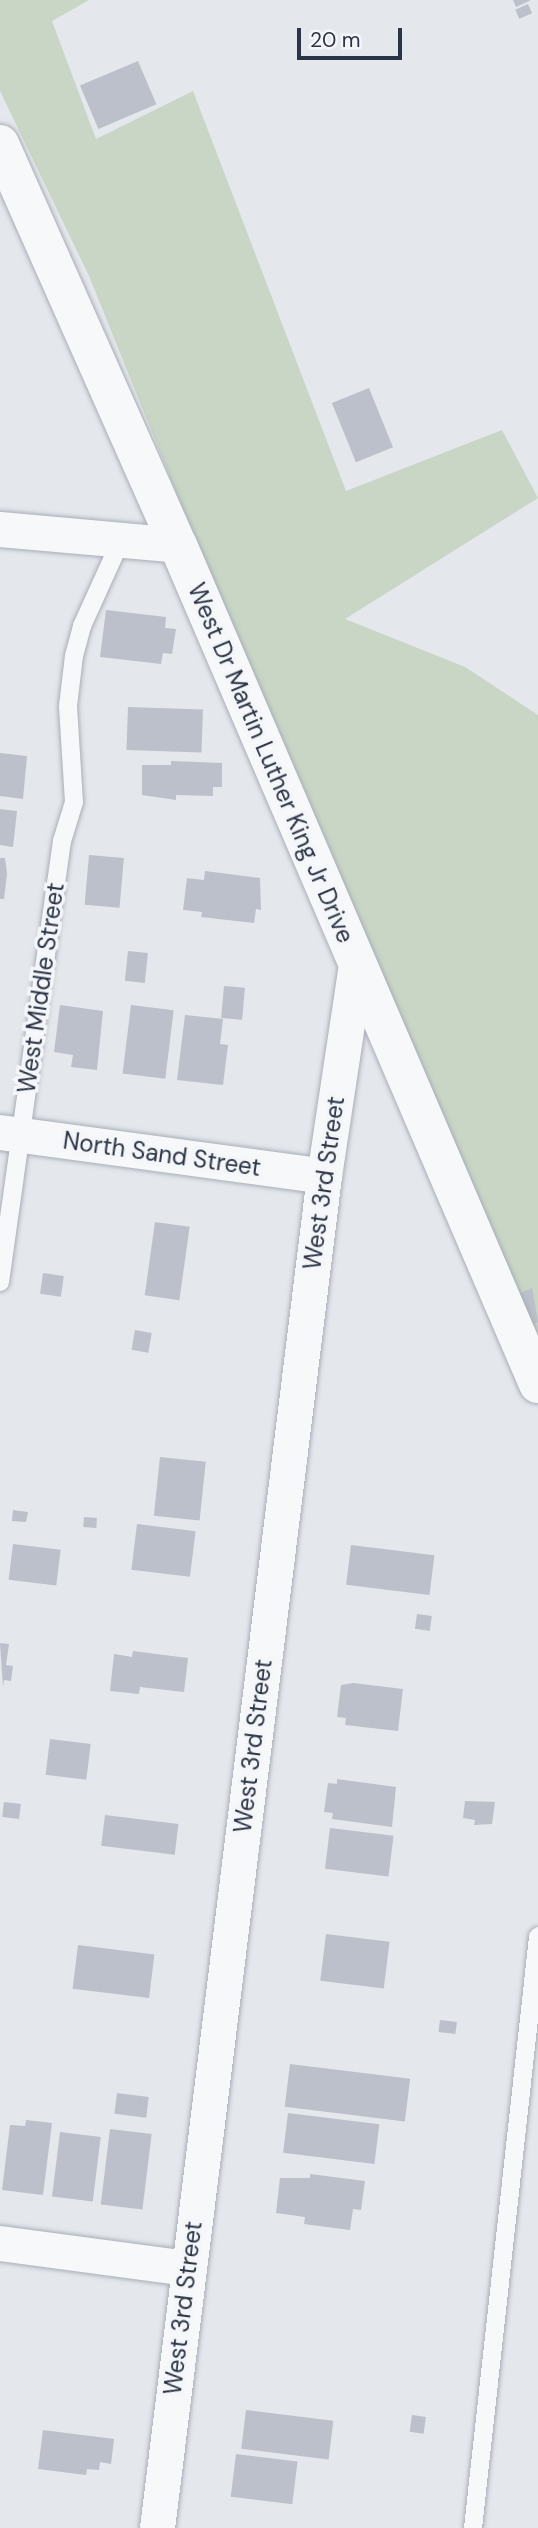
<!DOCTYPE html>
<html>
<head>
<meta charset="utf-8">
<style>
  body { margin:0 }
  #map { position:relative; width:538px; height:2528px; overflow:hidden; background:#e4e7ec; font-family:"DM Sans",sans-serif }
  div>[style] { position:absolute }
  .green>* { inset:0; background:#c9d6c5 }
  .building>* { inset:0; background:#bbc0ca; transform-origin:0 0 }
  .roads { filter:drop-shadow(0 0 2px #a9aeb7) drop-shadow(0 0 2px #a9aeb7) }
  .service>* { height:18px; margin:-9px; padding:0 9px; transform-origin:9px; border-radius:9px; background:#f7f8fa }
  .minor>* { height:35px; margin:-17.5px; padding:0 17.5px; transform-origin:17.5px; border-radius:17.5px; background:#f7f8fa }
  .tertiary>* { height:38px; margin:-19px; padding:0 19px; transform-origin:19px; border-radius:19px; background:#f7f8fa }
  span { translate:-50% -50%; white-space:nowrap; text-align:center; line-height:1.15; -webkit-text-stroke:7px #f4f6f9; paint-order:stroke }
  .street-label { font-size:24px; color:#2b3445 }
  .scale { position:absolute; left:297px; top:28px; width:105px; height:32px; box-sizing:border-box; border:4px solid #2b3445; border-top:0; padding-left:9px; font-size:21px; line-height:24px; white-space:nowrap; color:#2b3445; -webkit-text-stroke:5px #f4f6f9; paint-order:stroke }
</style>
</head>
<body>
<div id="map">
  <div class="green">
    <i style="clip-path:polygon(0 0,89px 0,52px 21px,96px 139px,193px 91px,346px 491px,502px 430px,538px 498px,345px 619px,465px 667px,538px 715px,538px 1360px,471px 1224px,89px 276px,0 91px)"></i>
  </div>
  <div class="building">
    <i style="clip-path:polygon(513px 0,531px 0,516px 7px)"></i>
    <i style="left:528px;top:4px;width:10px;height:14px;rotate:66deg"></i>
    <i style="left:138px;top:61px;width:47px;height:63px;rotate:67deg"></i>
    <i style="left:369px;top:388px;width:64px;height:40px;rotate:68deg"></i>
    <i style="clip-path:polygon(106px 610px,166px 617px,165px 628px,176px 629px,172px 654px,163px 653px,161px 664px,100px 657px)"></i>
    <i style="left:128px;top:707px;width:75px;height:43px;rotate:2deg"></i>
    <i style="clip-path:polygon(0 753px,27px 756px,23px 799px,0 796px)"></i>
    <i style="clip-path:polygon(171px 761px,222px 763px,222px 787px,213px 787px,213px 796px,176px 795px,176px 800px,142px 795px,142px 765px,171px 765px)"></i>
    <i style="clip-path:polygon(0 809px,17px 811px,13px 847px,0 845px)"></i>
    <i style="left:89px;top:855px;width:35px;height:50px;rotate:5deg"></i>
    <i style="clip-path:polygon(0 858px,5px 858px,7px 874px,4px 899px,0 899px)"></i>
    <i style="clip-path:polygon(205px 871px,260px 878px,261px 910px,256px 909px,254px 923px,201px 917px,202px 912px,183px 910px,187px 878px,204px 880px)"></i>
    <i style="left:128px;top:951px;width:20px;height:30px;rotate:6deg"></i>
    <i style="left:224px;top:986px;width:21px;height:32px;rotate:5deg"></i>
    <i style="clip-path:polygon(60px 1005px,103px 1011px,97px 1070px,71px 1067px,73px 1055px,54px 1052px)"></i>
    <i style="left:131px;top:1005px;width:43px;height:69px;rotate:7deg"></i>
    <i style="clip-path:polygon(185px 1015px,223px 1019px,220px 1044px,228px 1045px,223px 1085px,177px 1080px)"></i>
    <i style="left:155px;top:1222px;width:35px;height:74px;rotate:8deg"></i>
    <i style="left:43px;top:1273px;width:21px;height:21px;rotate:8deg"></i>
    <i style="clip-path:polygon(532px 1288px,538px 1322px,529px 1326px,516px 1295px)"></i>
    <i style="left:135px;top:1330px;width:17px;height:20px;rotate:10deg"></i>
    <i style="left:160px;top:1457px;width:46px;height:59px;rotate:6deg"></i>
    <i style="clip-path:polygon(13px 1510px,28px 1512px,26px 1522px,12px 1521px)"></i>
    <i style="left:84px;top:1517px;width:13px;height:10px;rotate:4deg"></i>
    <i style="left:137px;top:1524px;width:59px;height:46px;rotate:7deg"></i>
    <i style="left:13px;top:1544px;width:48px;height:36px;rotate:7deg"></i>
    <i style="left:351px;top:1545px;width:84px;height:40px;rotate:7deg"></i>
    <i style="left:417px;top:1614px;width:15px;height:15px;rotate:8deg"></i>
    <i style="clip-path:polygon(0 1643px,9px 1644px,6px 1665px,13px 1666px,11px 1681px,4px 1680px,3px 1687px)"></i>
    <i style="clip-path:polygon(133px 1651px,188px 1658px,184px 1692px,140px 1687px,139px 1694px,110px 1691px,114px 1654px,132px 1657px)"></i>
    <i style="clip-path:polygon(353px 1683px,403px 1689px,398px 1731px,345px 1725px,346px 1718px,337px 1717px,341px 1685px)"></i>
    <i style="left:50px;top:1739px;width:41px;height:36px;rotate:7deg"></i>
    <i style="clip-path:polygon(337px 1779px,396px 1787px,392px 1827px,332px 1819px,333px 1813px,324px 1812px,328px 1783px,337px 1784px)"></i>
    <i style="clip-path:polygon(465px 1801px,495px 1802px,492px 1824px,474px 1825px,475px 1820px,463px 1818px)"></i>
    <i style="left:4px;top:1802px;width:17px;height:15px;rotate:7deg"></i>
    <i style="left:105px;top:1815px;width:74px;height:31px;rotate:7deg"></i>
    <i style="left:330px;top:1828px;width:64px;height:41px;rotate:7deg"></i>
    <i style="left:326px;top:1934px;width:64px;height:47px;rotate:7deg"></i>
    <i style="left:78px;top:1945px;width:77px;height:44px;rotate:7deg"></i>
    <i style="left:440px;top:2020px;width:17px;height:12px;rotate:7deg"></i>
    <i style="left:290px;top:2064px;width:121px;height:43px;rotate:7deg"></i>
    <i style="left:117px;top:2093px;width:32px;height:21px;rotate:7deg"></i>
    <i style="left:288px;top:2113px;width:92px;height:40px;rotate:7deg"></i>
    <i style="clip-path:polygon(26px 2120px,52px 2123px,43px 2195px,2px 2190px,10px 2125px,25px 2126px)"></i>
    <i style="left:110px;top:2129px;width:42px;height:76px;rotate:7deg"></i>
    <i style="left:60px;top:2132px;width:41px;height:65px;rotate:7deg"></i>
    <i style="clip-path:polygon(310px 2174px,365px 2181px,361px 2210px,353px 2209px,350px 2230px,304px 2224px,305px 2217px,276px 2213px,280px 2178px,310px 2178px)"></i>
    <i style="left:246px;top:2410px;width:88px;height:39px;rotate:7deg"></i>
    <i style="left:412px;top:2415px;width:14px;height:17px;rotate:8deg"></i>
    <i style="clip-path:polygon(43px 2430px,114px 2439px,111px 2464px,100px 2462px,99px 2470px,87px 2469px,86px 2475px,38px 2469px)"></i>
    <i style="left:236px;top:2454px;width:62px;height:43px;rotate:7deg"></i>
  </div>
  <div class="roads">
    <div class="service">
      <i style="left:0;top:1282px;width:445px;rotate:-82deg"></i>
      <i style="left:62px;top:841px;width:41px;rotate:-72.9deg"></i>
      <i style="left:74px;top:802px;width:96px;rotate:-93.6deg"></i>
      <i style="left:68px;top:706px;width:50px;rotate:-83.2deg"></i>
      <i style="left:74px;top:656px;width:31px;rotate:-75deg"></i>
      <i style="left:82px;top:626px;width:94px;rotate:-65.6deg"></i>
      <i style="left:473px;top:2528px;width:595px;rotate:-83.72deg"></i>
    </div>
    <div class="minor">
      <i style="left:0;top:529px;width:179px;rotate:5.1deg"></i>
      <i style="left:0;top:1132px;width:327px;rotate:7.7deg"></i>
      <i style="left:0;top:2243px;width:189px;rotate:7.6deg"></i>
      <i style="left:157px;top:2528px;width:1362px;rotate:-82.96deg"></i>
      <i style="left:324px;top:1176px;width:214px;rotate:-81.4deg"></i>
    </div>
    <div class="tertiary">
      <i style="left:0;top:144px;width:439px;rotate:66.1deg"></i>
      <i style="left:178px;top:545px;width:913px;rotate:66.78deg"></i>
    </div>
  </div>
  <div class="street-label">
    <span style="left:271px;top:763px;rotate:67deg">West Dr Martin Luther King Jr Drive</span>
    <span style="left:41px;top:988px;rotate:-82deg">West Middle Street</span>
    <span style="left:162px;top:1154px;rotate:8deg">North Sand Street</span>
    <span style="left:324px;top:1183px;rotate:-82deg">West 3rd Street</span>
    <span style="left:253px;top:1746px;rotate:-83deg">West 3rd Street</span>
    <span style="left:183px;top:2308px;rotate:-83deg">West 3rd Street</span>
  </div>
  <div class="scale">20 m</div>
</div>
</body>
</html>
